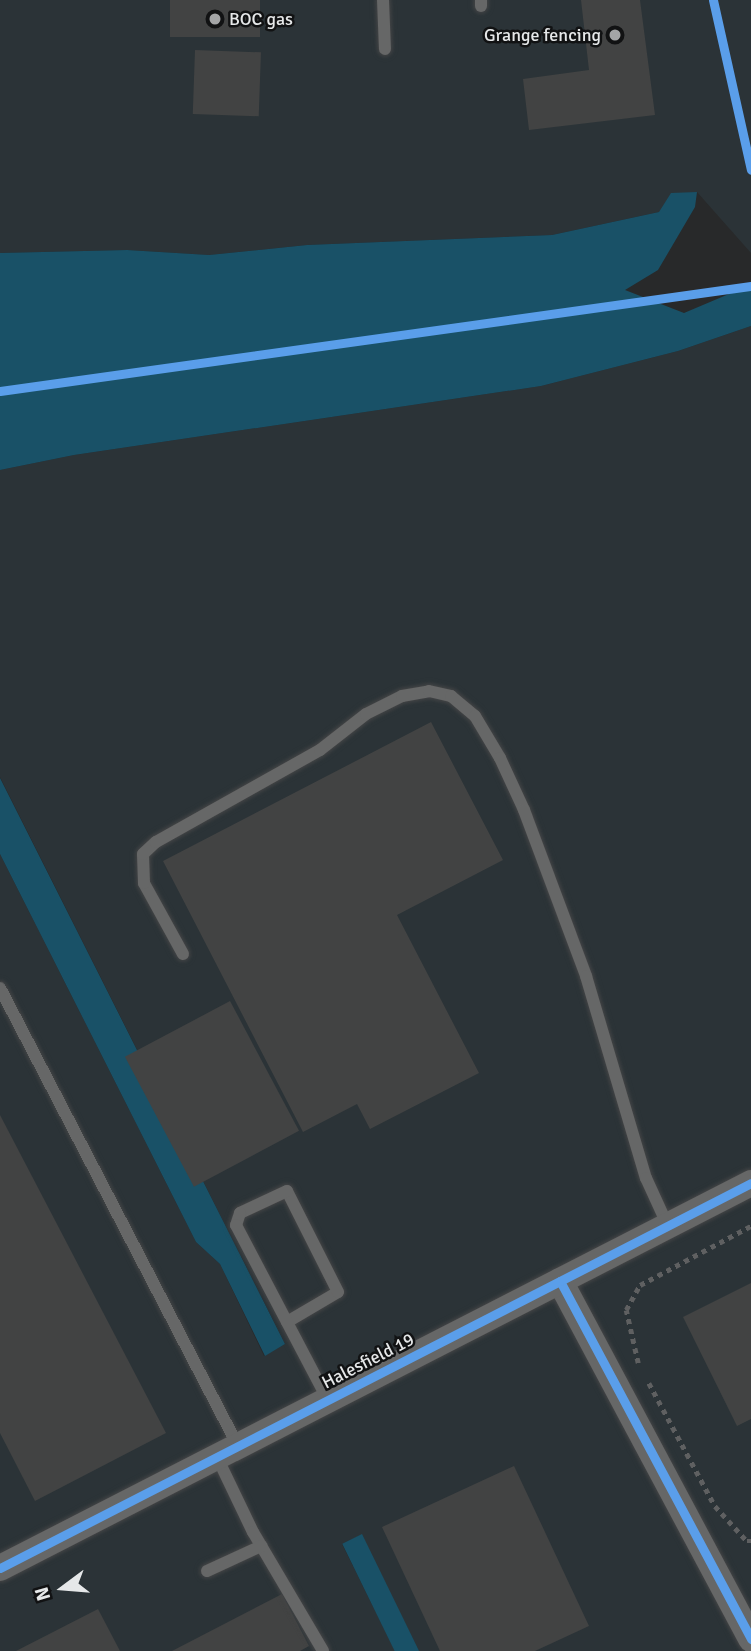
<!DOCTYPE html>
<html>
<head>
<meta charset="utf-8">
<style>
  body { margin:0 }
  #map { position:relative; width:751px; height:1651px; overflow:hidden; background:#28292a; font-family:Signika,sans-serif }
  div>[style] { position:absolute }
  .built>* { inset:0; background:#2b3337 }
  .green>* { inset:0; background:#195167; transform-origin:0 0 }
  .building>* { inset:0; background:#424343; transform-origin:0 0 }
  .path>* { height:4.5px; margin-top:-2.25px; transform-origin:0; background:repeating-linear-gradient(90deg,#5f6061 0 5px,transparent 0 10px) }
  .roads { filter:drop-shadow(0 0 2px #444546) drop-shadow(0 0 2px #444546) }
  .service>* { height:12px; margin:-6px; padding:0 6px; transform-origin:6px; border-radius:6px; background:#666767 }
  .minor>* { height:26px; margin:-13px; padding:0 13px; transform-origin:13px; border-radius:13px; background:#666767 }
  .cycleway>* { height:9px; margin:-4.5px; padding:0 4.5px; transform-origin:4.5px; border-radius:4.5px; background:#5a9eea }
  .dots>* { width:19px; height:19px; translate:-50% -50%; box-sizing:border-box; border:4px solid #111213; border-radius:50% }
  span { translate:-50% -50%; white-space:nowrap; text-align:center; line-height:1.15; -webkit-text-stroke:5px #111213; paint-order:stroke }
  .poi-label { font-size:18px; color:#e6e8e9 }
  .left { translate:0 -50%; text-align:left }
  .right { translate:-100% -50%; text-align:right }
  .street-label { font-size:18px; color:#e6e8e9 }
  .north { position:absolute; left:28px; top:1553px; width:70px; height:70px; -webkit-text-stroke:5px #111213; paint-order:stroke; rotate:254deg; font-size:19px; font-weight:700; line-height:28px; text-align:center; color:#e6e8e9 }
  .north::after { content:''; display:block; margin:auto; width:24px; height:32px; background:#e6e8e9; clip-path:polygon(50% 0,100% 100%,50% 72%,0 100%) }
</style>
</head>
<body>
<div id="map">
  <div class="built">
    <i style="clip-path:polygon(0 0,751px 0,751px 253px,697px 192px,659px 212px,552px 235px,307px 245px,209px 255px,127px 250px,0 253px)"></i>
    <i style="clip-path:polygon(751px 326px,751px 1651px,419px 1651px,361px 1535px,342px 1544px,395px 1651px,0 1651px,0 854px,196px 1242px,220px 1264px,264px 1356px,285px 1344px,0 777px,0 470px,74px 455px,541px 386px,678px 351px)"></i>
  </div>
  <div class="green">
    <i style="clip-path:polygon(697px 192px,695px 207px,658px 270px,625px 290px,684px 313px,736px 291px,751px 288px,751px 326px,678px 351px,541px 386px,74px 455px,0 470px,0 253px,127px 250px,209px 255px,307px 245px,552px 235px,659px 212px,671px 193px)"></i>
    <i style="clip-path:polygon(0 778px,285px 1344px,265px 1356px,220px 1264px,196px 1242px,0 854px)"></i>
    <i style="left:362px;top:1534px;width:130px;height:22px;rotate:64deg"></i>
  </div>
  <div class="building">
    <i style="left:170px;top:0;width:90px;height:37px"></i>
    <i style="clip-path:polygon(581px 0,640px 0,655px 115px,529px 130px,523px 79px,589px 70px)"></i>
    <i style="left:195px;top:50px;width:66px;height:64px;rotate:2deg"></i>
    <i style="clip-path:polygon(431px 722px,503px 860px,397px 915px,479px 1073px,370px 1129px,357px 1104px,303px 1132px,163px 861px)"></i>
    <i style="left:230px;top:1001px;width:147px;height:119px;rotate:62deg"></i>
    <i style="clip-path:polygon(0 1115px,166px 1433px,35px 1501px,0 1433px)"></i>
    <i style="clip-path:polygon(751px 1283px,751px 1419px,737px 1426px,683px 1317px)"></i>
    <i style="clip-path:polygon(514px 1466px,589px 1626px,535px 1651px,440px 1651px,382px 1527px)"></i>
    <i style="clip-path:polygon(282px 1594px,309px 1646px,300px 1651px,172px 1651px)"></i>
    <i style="clip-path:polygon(98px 1609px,120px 1651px,16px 1651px)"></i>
  </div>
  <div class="path">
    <i style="left:638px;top:1363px;width:54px;rotate:-102.8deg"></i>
    <i style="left:626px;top:1310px;width:29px;rotate:-61deg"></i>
    <i style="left:640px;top:1285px;width:126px;rotate:-28deg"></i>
    <i style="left:649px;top:1383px;width:140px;rotate:61.8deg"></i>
    <i style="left:715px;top:1506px;width:47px;rotate:47.6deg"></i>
    <i style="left:747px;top:1541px;width:4px"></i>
  </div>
  <div class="roads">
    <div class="service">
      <i style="left:383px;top:0;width:49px;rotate:87.7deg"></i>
      <i style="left:481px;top:0;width:6px;rotate:90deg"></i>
      <i style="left:183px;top:954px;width:81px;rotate:-118.8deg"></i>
      <i style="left:144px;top:883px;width:29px;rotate:-92deg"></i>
      <i style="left:143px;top:854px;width:18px;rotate:-43deg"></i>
      <i style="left:156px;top:842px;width:188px;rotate:-29.3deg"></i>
      <i style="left:320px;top:750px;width:58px;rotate:-38deg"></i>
      <i style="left:366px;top:714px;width:40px;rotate:-26.6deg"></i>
      <i style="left:402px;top:696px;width:27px;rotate:-10deg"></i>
      <i style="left:429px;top:691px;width:23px;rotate:13deg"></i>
      <i style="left:451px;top:696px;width:31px;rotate:40deg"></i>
      <i style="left:475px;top:716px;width:49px;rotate:59.2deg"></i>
      <i style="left:500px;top:758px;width:57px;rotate:65.2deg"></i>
      <i style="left:524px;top:810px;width:177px;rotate:69.5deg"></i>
      <i style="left:586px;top:976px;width:211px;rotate:73.5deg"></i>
      <i style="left:646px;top:1178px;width:53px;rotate:65.4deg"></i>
      <i style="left:0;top:988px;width:516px;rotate:62.54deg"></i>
      <i style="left:287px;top:1322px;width:59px;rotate:-30.5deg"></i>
      <i style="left:338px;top:1292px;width:113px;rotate:-116.8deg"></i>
      <i style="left:287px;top:1191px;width:52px;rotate:154.9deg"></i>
      <i style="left:240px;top:1213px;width:13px;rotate:108deg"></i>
      <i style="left:236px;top:1225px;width:198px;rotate:62.3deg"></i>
      <i style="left:217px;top:1457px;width:83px;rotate:64.4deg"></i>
      <i style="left:253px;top:1532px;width:138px;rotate:59.5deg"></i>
      <i style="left:207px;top:1571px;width:60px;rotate:-24.8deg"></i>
    </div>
    <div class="minor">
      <i style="left:560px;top:1281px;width:406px;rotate:61.9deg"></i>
      <i style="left:0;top:1568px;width:844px;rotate:-27.14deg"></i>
    </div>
  </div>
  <div class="cycleway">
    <i style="left:713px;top:0;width:174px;rotate:77.4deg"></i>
    <i style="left:0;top:391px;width:758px;rotate:-7.96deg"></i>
    <i style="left:560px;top:1281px;width:406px;rotate:61.9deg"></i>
    <i style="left:0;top:1568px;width:844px;rotate:-27.14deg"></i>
  </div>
  <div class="dots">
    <i style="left:215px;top:19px;background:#a4a5a6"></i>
    <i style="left:615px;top:35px;background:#a4a5a6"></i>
  </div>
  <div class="poi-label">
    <span class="left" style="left:229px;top:19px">BOC gas</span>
    <span class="right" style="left:601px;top:35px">Grange fencing</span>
  </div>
  <div class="street-label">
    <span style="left:368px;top:1361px;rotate:-27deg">Halesfield 19</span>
  </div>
  <div class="north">N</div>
</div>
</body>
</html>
